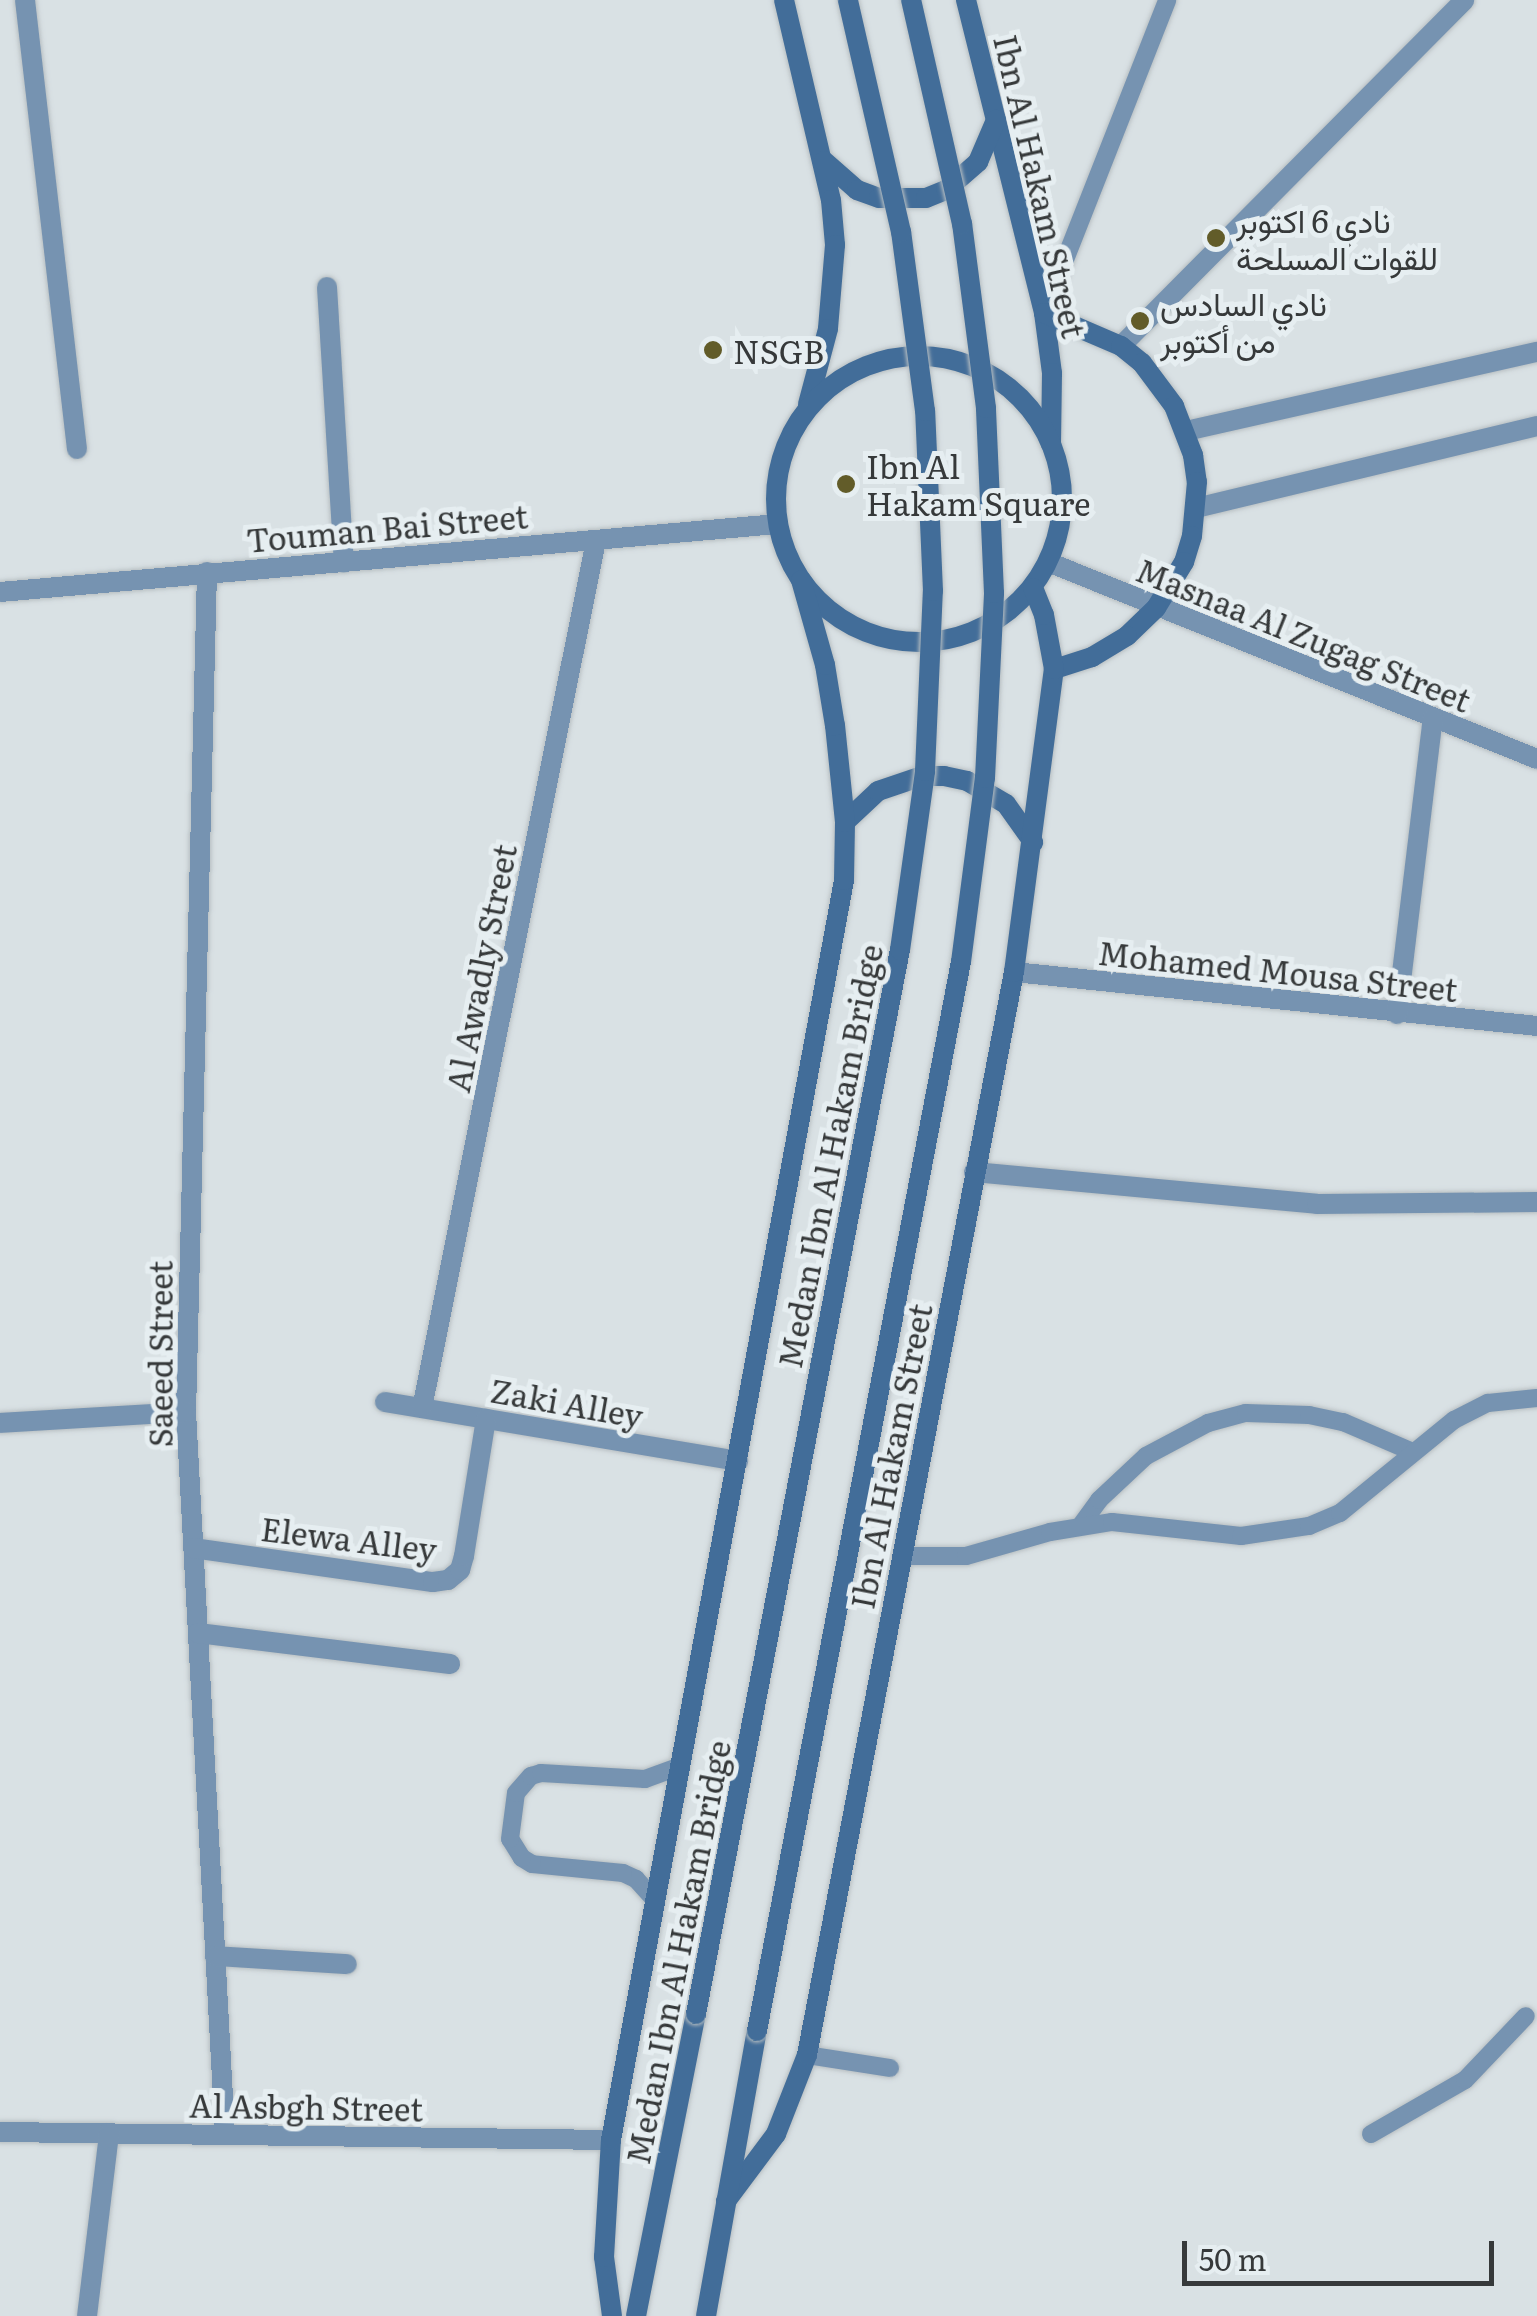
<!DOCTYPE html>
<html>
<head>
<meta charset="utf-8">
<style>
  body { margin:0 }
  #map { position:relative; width:1537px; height:2316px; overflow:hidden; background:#d9e1e4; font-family:Literata,Vazirmatn,serif }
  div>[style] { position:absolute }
  .roads { filter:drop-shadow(0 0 2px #b8bfc2) drop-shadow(0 0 2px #b8bfc2) }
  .service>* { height:18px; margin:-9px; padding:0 9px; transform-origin:9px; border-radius:9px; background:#7693b1 }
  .minor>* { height:20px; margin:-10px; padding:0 10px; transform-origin:10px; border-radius:10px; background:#7693b1 }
  .tertiary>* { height:20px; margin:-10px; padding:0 10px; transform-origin:10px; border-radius:10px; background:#7693b1 }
  .secondary>* { height:20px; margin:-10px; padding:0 10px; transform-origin:10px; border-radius:10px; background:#426d99 }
  .secondary>.ring { margin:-10px; padding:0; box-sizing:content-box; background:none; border:20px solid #426d99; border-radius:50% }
  .bridges { filter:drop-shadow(0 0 2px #b8bfc2) drop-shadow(0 0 2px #b8bfc2) }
  .secondary-bridge>* { height:20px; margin:-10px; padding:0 10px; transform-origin:10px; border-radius:10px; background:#426d99 }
  .dots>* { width:28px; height:28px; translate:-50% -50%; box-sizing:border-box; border:5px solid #e6eef1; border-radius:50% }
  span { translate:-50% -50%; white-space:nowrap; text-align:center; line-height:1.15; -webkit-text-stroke:10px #e6eef1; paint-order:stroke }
  .street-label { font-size:32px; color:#36393a }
  .poi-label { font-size:32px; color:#36393a }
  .left { translate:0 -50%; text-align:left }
  .scale { position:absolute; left:1182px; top:2241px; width:312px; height:45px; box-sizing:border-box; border:5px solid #36393a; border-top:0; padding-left:12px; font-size:30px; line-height:35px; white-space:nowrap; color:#36393a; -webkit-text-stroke:8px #e6eef1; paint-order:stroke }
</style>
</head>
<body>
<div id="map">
  <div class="roads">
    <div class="service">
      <i style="left:1044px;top:313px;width:336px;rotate:-68.5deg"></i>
      <i style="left:1081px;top:1525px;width:31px;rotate:-54deg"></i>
      <i style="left:1099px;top:1500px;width:64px;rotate:-43.1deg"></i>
      <i style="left:1146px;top:1456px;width:70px;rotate:-28deg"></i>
      <i style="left:1208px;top:1423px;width:39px;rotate:-15deg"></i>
      <i style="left:1246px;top:1413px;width:63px;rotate:1.8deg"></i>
      <i style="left:1309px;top:1415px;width:35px;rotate:12deg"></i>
      <i style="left:1343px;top:1422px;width:76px;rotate:23.2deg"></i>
      <i style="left:902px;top:1556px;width:64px"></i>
      <i style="left:966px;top:1556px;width:87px;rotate:-15.9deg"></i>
      <i style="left:1050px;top:1532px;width:63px;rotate:-9.2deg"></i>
      <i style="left:1112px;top:1522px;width:130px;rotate:6.2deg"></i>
      <i style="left:1241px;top:1536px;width:69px;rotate:-8.4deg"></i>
      <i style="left:1309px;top:1526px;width:34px;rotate:-23deg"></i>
      <i style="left:1340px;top:1513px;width:147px;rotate:-39.2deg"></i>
      <i style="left:1454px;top:1420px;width:38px;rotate:-27deg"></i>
      <i style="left:1488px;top:1403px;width:49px;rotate:-5.8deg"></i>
      <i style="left:654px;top:1899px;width:27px;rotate:-132deg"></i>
      <i style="left:636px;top:1879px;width:14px;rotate:-155deg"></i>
      <i style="left:623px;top:1873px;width:91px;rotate:-174.4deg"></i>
      <i style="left:532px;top:1864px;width:12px;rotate:-149deg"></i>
      <i style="left:522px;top:1858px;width:22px;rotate:-122deg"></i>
      <i style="left:510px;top:1839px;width:46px;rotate:-82.6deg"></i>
      <i style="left:516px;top:1793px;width:23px;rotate:-49deg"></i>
      <i style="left:531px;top:1776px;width:10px;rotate:-17deg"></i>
      <i style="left:541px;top:1773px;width:104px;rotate:3.3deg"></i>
      <i style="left:645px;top:1779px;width:38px;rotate:-20deg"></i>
      <i style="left:807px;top:2055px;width:84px;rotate:8.9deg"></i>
      <i style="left:1371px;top:2134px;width:108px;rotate:-29.9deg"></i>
      <i style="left:1465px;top:2080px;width:88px;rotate:-46.4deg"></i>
    </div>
    <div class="minor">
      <i style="left:25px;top:0;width:452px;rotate:83.4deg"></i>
      <i style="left:327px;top:287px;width:276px;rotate:86.5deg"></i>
      <i style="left:1121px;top:346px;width:487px;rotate:-45.2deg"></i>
      <i style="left:1186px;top:431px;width:360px;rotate:-12.7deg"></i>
      <i style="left:1196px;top:508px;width:351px;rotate:-13.5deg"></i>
      <i style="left:1048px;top:562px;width:527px;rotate:21.94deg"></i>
      <i style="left:207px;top:572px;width:840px;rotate:91.43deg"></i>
      <i style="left:186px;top:1412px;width:724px;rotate:86.91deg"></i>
      <i style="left:1014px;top:972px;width:526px;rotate:5.89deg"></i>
      <i style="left:1397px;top:1014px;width:298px;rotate:-83.1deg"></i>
      <i style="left:974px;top:1172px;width:344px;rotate:5.3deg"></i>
      <i style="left:1317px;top:1204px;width:220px;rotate:-0.5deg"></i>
      <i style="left:385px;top:1402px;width:358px;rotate:9.5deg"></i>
      <i style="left:422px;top:1408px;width:885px;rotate:-78.66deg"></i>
      <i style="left:0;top:1423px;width:186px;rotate:-3.4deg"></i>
      <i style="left:193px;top:1548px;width:242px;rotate:8.1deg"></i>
      <i style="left:433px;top:1582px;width:15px;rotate:-8deg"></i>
      <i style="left:448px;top:1580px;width:16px;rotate:-40deg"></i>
      <i style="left:460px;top:1570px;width:15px;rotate:-74deg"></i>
      <i style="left:464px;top:1556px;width:139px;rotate:-80.9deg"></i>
      <i style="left:198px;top:1633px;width:254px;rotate:7deg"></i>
      <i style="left:215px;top:1956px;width:132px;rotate:3.5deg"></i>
      <i style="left:0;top:2132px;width:611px;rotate:0.75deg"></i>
      <i style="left:87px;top:2316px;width:184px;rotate:-83.1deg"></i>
    </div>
    <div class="tertiary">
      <i style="left:0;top:592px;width:781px;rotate:-5deg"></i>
    </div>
    <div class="secondary">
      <i style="left:784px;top:0;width:205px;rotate:76.8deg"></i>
      <i style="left:831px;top:200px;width:45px;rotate:84.9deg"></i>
      <i style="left:835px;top:245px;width:84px;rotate:94.8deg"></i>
      <i style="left:828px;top:329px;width:78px;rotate:104.9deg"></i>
      <i style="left:966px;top:0;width:323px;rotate:76deg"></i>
      <i style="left:1044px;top:313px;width:61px;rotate:82.4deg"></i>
      <i style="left:1052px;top:373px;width:71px;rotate:90.8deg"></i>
      <i style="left:824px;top:161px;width:44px;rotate:41.3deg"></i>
      <i style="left:857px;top:190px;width:23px;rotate:20deg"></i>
      <i style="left:879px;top:198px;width:47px"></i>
      <i style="left:926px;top:198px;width:22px;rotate:-22deg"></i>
      <i style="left:946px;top:190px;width:43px;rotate:-41.2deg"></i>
      <i style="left:978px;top:162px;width:46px;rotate:-66.8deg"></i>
      <i style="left:1044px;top:313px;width:84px;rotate:23.2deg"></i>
      <i style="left:1121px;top:346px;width:27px;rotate:39deg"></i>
      <i style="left:1142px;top:363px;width:54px;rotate:53.3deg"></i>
      <i style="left:1174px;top:406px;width:53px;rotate:68.8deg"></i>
      <i style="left:1193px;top:455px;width:27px;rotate:82deg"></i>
      <i style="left:1197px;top:482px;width:54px;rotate:95.3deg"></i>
      <i style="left:1192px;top:536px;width:27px;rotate:107deg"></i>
      <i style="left:1184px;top:562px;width:54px;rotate:121.3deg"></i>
      <i style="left:1156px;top:608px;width:40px;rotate:136deg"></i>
      <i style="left:1127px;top:636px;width:41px;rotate:149deg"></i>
      <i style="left:1092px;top:657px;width:40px;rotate:162deg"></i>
      <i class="ring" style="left:776px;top:356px;width:266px;height:266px"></i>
      <i style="left:845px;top:822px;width:45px;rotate:-43.2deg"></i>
      <i style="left:878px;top:791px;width:46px;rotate:-18.8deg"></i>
      <i style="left:922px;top:776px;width:22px"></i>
      <i style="left:944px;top:776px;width:24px;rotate:12deg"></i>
      <i style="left:967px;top:781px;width:45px;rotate:30.5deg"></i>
      <i style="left:1006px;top:804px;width:47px;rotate:54.6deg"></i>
      <i style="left:726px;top:2201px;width:84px;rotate:-53.3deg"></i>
      <i style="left:776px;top:2134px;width:85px;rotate:-68.6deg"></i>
      <i style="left:807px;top:2055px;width:1103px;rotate:-79.18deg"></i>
      <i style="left:1014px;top:972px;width:306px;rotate:-82.5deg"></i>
      <i style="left:1054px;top:669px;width:55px;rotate:-100.5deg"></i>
      <i style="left:1044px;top:615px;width:29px;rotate:-112deg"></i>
      <i style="left:612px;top:2316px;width:60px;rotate:-97.7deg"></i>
      <i style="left:604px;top:2257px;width:117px;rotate:-86.6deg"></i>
      <i style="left:611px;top:2140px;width:1281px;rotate:-79.52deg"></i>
      <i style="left:844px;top:880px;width:58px;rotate:-89deg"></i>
      <i style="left:845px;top:822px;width:97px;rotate:-95.9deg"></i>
      <i style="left:835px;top:726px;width:62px;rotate:-99.3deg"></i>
      <i style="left:825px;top:665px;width:88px;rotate:-105.8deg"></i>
      <i style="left:636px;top:2316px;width:308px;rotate:-78.8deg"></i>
      <i style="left:706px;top:2316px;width:290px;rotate:-79.9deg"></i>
    </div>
  </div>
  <div class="bridges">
    <div class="secondary-bridge">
      <i style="left:696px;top:2014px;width:1083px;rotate:-79.15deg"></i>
      <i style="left:900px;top:950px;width:181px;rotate:-82deg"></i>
      <i style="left:925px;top:771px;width:180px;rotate:-87.5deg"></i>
      <i style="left:933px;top:591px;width:180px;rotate:-92.5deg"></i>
      <i style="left:925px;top:411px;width:181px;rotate:-97.6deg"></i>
      <i style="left:901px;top:232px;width:238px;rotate:-102.9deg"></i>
      <i style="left:757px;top:2031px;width:1088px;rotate:-79.2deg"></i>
      <i style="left:961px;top:962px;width:186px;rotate:-82.6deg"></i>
      <i style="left:985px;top:778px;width:185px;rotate:-87.2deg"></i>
      <i style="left:994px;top:593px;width:185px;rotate:-92.5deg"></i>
      <i style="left:986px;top:408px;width:186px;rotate:-97.4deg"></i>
      <i style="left:962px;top:224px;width:230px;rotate:-102.8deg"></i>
    </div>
  </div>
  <div class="dots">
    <i style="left:1216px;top:238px;background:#625c29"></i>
    <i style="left:1140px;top:321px;background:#625c29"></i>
    <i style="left:713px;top:350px;background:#625c29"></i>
    <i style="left:846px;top:484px;background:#625c29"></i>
  </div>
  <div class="street-label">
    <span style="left:1041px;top:186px;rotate:77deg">Ibn Al Hakam Street</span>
    <span style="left:387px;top:527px;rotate:-5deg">Touman Bai Street</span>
    <span style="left:1304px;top:634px;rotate:22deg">Masnaa Al Zugag Street</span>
    <span style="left:480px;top:968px;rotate:-79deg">Al Awadly Street</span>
    <span style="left:1278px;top:970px;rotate:6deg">Mohamed Mousa Street</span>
    <span style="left:829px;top:1156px;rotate:-79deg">Medan Ibn Al Hakam Bridge</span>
    <span style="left:159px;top:1354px;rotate:-90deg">Saeed Street</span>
    <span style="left:567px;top:1402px;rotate:10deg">Zaki Alley</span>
    <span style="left:890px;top:1456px;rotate:-79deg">Ibn Al Hakam Street</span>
    <span style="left:349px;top:1538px;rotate:7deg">Elewa Alley</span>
    <span style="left:677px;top:1952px;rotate:-79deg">Medan Ibn Al Hakam Bridge</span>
    <span style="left:306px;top:2106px;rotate:1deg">Al Asbgh Street</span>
  </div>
  <div class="poi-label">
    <span class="left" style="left:1236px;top:238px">نادي 6 اكتوبر<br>للقوات المسلحة</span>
    <span class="left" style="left:1160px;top:321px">نادي السادس<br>من أكتوبر</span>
    <span class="left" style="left:733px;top:350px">NSGB</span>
    <span class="left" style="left:866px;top:484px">Ibn Al<br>Hakam Square</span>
  </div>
  <div class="scale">50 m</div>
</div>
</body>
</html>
